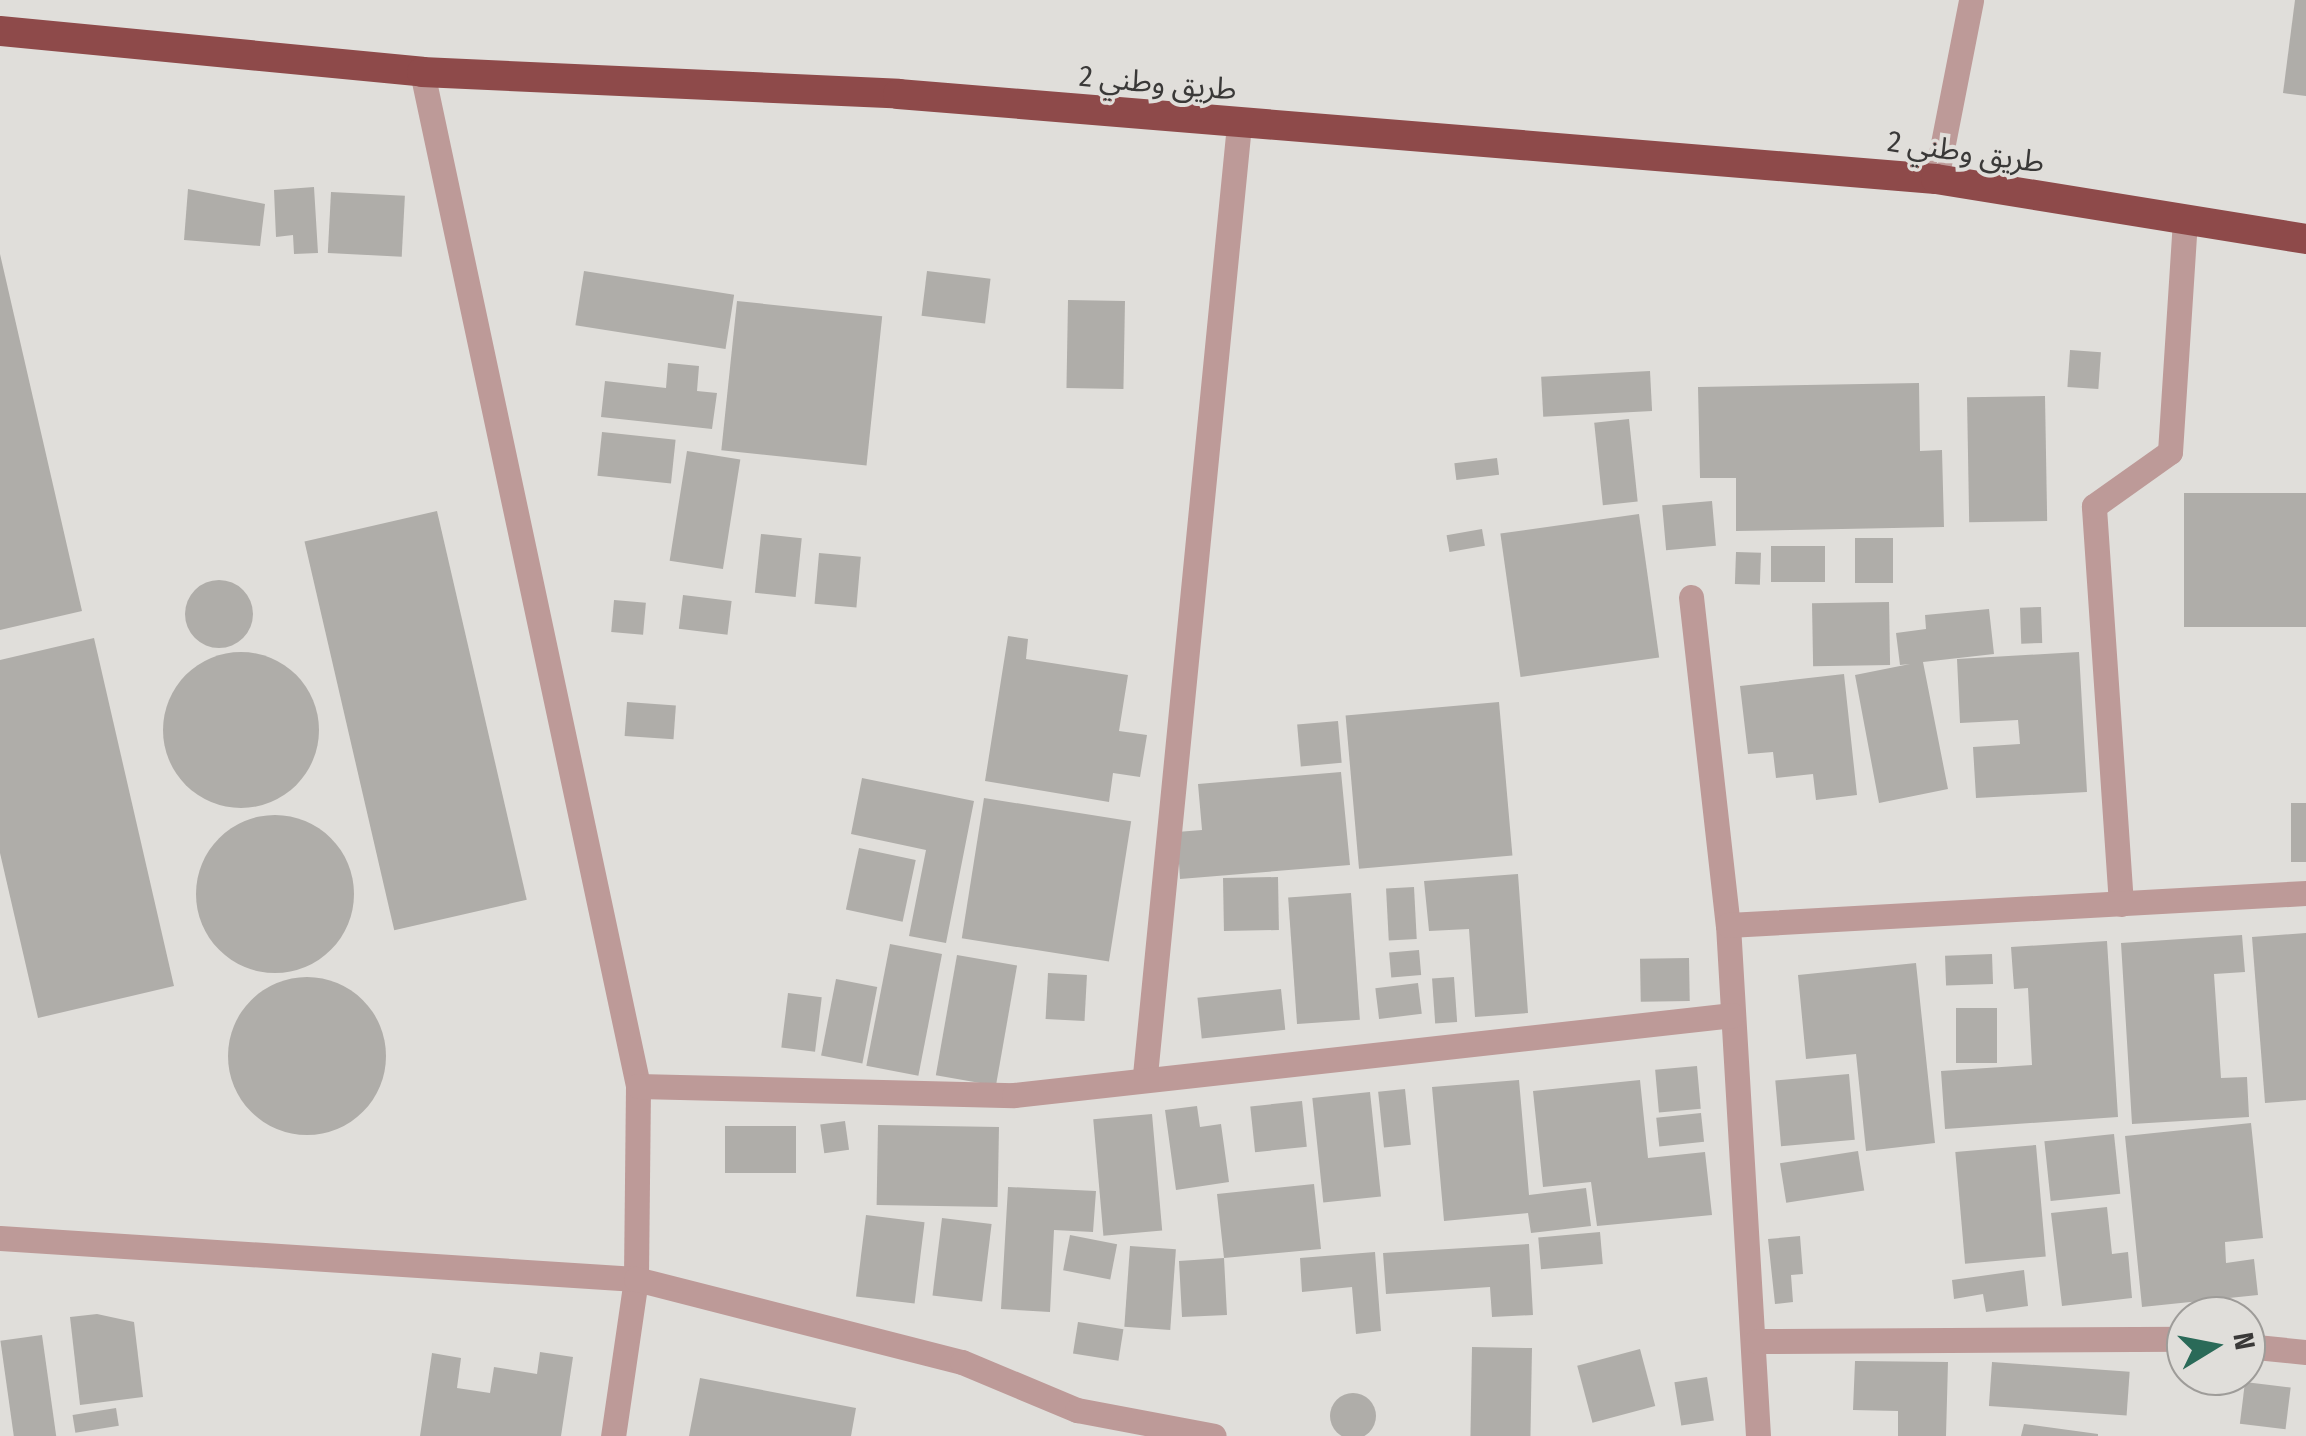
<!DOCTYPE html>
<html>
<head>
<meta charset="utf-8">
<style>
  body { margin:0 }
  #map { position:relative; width:2306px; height:1436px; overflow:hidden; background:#e0deda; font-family:"Fira Sans Condensed","Noto Sans Arabic",sans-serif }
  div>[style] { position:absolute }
  .building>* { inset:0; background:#afada9; transform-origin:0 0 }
  .round { border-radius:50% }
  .minor>* { height:25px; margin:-12.5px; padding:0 12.5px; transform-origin:12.5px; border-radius:12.5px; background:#bd9a98 }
  .highway>* { height:30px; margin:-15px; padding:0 15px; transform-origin:15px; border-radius:15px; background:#8e4a4a }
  span { translate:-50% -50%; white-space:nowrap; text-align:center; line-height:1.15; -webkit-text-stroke:8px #e0deda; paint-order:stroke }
  .street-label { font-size:30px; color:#3a3938 }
  .north { position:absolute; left:2166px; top:1296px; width:100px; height:100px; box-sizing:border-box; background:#e0deda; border:2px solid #9e9c99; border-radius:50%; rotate:80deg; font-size:28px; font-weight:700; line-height:40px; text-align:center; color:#3a3938 }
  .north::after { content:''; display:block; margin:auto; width:35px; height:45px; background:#2a6a58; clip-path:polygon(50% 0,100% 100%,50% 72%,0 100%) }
</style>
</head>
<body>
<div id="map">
  <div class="building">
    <i style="clip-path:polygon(2295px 0,2306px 0,2306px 96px,2283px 93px)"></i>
    <i style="clip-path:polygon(314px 187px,318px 253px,294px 254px,293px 235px,276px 237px,274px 190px)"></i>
    <i style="clip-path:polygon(188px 189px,265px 204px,260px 246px,184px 240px)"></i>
    <i style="left:331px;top:192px;width:74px;height:61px;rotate:3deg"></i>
    <i style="clip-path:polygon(0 254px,82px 611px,0 630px)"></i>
    <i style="left:584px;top:271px;width:152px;height:55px;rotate:9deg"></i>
    <i style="left:927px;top:271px;width:64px;height:45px;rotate:7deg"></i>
    <i style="left:1068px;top:300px;width:57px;height:88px;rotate:1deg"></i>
    <i style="left:737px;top:301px;width:146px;height:150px;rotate:6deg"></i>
    <i style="left:2070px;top:350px;width:31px;height:37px;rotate:4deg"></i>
    <i style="clip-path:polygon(668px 363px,699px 366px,697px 391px,717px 393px,712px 429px,601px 417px,605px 381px,666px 388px)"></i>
    <i style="left:1650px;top:371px;width:40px;height:109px;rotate:87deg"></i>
    <i style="clip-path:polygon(1919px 383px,1920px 451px,1942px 450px,1944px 527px,1736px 531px,1736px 478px,1700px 478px,1698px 387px)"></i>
    <i style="left:2045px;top:396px;width:125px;height:78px;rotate:89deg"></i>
    <i style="left:1629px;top:419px;width:83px;height:35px;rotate:84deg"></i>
    <i style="left:602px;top:432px;width:74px;height:44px;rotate:6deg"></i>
    <i style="left:687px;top:451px;width:54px;height:111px;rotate:9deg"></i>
    <i style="left:1497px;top:458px;width:17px;height:43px;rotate:83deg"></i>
    <i style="left:2306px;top:493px;width:134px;height:122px;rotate:90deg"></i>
    <i style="left:1712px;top:501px;width:45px;height:50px;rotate:85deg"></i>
    <i style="left:437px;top:511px;width:399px;height:136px;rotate:77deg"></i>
    <i style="left:1639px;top:514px;width:145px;height:140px;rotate:82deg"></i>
    <i style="left:1482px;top:529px;width:17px;height:36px;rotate:80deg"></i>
    <i style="left:761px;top:534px;width:41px;height:59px;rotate:6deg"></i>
    <i style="left:1855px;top:538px;width:38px;height:45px"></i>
    <i style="left:1771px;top:546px;width:54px;height:36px"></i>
    <i style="left:1736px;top:552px;width:25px;height:32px;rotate:2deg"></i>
    <i style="left:819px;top:553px;width:42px;height:51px;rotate:5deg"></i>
    <i class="round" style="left:185px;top:580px;width:68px;height:68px"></i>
    <i style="left:683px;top:595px;width:49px;height:34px;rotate:7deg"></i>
    <i style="left:614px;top:600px;width:32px;height:32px;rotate:5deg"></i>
    <i style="left:1889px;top:602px;width:63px;height:77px;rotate:89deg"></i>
    <i style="left:2041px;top:607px;width:36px;height:21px;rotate:88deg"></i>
    <i style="clip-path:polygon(1989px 609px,1994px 654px,1923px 662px,1948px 789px,1879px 803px,1855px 675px,1910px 664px,1900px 665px,1896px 633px,1926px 629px,1925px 615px)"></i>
    <i style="clip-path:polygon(1008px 636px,1028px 639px,1026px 659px,1128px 675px,1119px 731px,1147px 735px,1140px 777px,1113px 773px,1109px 802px,985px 781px)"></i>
    <i style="clip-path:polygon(94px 638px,174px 986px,38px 1018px,0 853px,0 660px)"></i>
    <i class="round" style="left:163px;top:652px;width:156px;height:156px"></i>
    <i style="clip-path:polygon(2079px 652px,2087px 792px,1976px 798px,1973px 747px,2020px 744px,2018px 720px,1960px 723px,1957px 659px)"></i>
    <i style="clip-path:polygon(1844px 674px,1857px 795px,1816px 800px,1813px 774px,1776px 778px,1773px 752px,1748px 754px,1740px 686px)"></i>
    <i style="left:627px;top:702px;width:49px;height:34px;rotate:4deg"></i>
    <i style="left:1499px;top:702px;width:154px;height:154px;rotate:85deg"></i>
    <i style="left:1338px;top:721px;width:42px;height:41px;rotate:85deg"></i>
    <i style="clip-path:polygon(1341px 772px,1350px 865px,1180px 879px,1177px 832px,1202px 830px,1198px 784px)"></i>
    <i style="clip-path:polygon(862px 778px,974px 801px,946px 943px,909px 936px,926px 850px,851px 834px)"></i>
    <i style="left:984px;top:798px;width:149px;height:142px;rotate:9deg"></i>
    <i style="left:2306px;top:803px;width:59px;height:15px;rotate:90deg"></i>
    <i class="round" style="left:196px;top:815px;width:158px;height:158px"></i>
    <i style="left:859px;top:848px;width:58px;height:63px;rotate:12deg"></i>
    <i style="clip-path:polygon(1518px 874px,1528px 1013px,1475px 1017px,1469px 929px,1429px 931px,1424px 881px)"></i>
    <i style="left:1278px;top:877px;width:53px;height:55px;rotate:89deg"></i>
    <i style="left:1414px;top:887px;width:52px;height:28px;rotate:87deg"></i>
    <i style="left:1351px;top:893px;width:127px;height:63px;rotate:86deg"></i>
    <i style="clip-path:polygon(2306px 933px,2306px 1100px,2265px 1103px,2252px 937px)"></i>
    <i style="clip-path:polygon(2242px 935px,2245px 972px,2214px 974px,2221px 1078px,2247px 1077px,2249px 1117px,2132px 1124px,2121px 943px)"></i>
    <i style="clip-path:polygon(2107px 941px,2118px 1117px,1945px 1129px,1941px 1071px,2032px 1065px,2028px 988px,2014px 989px,2011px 947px)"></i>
    <i style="left:890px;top:944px;width:53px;height:124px;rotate:11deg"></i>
    <i style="left:1419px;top:950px;width:25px;height:30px;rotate:85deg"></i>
    <i style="left:1992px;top:954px;width:30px;height:47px;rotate:88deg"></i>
    <i style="left:957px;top:955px;width:61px;height:122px;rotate:10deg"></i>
    <i style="left:1689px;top:958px;width:43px;height:49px;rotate:89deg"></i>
    <i style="clip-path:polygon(1916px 963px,1935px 1143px,1866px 1151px,1856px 1054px,1806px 1059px,1798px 975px)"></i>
    <i style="left:1048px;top:973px;width:39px;height:46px;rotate:3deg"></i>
    <i style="left:1454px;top:977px;width:45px;height:22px;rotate:86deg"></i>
    <i class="round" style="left:228px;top:977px;width:158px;height:158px"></i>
    <i style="left:836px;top:979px;width:42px;height:78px;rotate:11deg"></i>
    <i style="left:1418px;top:983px;width:31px;height:43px;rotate:83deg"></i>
    <i style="left:1281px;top:989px;width:41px;height:84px;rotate:84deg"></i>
    <i style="left:788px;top:993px;width:34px;height:55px;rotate:7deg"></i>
    <i style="left:1956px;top:1008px;width:41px;height:55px"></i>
    <i style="left:1697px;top:1066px;width:43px;height:42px;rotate:85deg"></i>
    <i style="left:1849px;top:1074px;width:66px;height:74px;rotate:85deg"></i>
    <i style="clip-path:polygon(1519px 1080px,1529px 1195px,1586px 1188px,1591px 1226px,1531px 1233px,1528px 1213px,1444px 1221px,1432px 1087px)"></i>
    <i style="clip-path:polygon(1640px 1080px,1648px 1158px,1705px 1152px,1712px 1215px,1597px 1226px,1591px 1182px,1543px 1187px,1533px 1091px)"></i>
    <i style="left:1405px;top:1089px;width:56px;height:27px;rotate:84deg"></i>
    <i style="left:1370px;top:1092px;width:105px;height:58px;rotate:84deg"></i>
    <i style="left:1302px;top:1101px;width:46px;height:52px;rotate:84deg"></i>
    <i style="clip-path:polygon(1197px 1106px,1200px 1127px,1221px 1124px,1229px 1182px,1176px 1190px,1165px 1110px)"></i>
    <i style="left:1701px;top:1113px;width:29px;height:45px;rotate:84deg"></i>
    <i style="left:1152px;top:1114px;width:117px;height:59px;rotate:85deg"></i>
    <i style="left:845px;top:1121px;width:29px;height:25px;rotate:82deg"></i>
    <i style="clip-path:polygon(2251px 1123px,2263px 1238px,2225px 1242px,2226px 1263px,2254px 1259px,2258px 1295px,2142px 1307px,2125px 1136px)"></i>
    <i style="left:878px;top:1125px;width:121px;height:80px;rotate:1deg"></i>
    <i style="left:725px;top:1126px;width:71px;height:47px"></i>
    <i style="left:2114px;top:1134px;width:60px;height:70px;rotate:84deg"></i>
    <i style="left:2036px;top:1145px;width:112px;height:81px;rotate:85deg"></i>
    <i style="left:1858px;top:1151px;width:40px;height:79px;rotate:81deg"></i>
    <i style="clip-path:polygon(1314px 1184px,1321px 1249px,1224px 1258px,1227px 1315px,1182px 1317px,1179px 1261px,1224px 1258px,1217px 1194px)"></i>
    <i style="clip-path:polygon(1008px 1187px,1096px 1191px,1093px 1232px,1054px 1230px,1050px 1312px,1001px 1309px)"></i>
    <i style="clip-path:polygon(2107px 1207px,2112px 1254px,2128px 1252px,2132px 1298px,2062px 1306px,2051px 1213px)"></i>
    <i style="left:866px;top:1215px;width:59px;height:82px;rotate:7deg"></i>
    <i style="left:942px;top:1218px;width:50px;height:78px;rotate:7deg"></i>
    <i style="left:1600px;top:1232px;width:32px;height:62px;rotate:85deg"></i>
    <i style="left:1070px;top:1235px;width:48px;height:36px;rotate:11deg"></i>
    <i style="clip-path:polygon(1800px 1236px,1803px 1274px,1791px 1275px,1793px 1302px,1775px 1304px,1768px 1239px)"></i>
    <i style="clip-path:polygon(1529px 1244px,1533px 1315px,1492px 1317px,1490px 1287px,1386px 1294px,1383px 1253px)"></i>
    <i style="left:1130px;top:1246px;width:46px;height:81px;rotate:4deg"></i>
    <i style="clip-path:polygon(1375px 1252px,1381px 1331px,1356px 1334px,1352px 1287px,1302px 1292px,1300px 1258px)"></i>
    <i style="clip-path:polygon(2024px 1270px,2028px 1306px,1986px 1312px,1983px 1294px,1954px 1299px,1952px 1280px)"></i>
    <i style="clip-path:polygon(97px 1314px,134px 1322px,143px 1397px,80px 1405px,70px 1317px)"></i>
    <i style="left:1078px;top:1322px;width:46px;height:32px;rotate:9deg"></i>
    <i style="left:42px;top:1335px;width:102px;height:42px;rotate:82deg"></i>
    <i style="left:1472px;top:1347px;width:60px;height:89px;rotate:1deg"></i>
    <i style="left:1640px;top:1349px;width:59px;height:65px;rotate:75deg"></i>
    <i style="clip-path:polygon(540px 1352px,573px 1357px,561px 1436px,420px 1436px,432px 1353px,461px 1358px,457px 1388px,490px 1393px,494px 1367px,537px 1374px)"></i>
    <i style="clip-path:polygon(1855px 1361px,1948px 1362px,1946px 1436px,1898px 1436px,1898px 1411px,1853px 1410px)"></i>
    <i style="left:1992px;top:1362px;width:138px;height:44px;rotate:4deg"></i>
    <i style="left:1707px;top:1377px;width:44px;height:33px;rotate:81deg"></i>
    <i style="clip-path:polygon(700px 1378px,856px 1408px,851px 1436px,689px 1436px)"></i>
    <i style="left:2245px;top:1382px;width:46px;height:42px;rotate:7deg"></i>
    <i class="round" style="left:1330px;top:1393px;width:46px;height:46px"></i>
    <i style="left:116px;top:1408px;width:18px;height:44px;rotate:81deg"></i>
    <i style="clip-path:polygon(2024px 1424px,2098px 1434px,2098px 1436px,2021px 1436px)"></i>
  </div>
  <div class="minor">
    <i style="left:422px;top:72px;width:1037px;rotate:77.97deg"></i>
    <i style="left:638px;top:1086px;width:193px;rotate:90.6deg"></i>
    <i style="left:636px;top:1279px;width:159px;rotate:98.3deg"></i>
    <i style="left:1936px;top:179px;width:182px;rotate:-78.9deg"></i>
    <i style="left:1691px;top:597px;width:330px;rotate:83.6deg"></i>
    <i style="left:1728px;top:925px;width:512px;rotate:86.64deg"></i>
    <i style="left:2121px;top:904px;width:399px;rotate:-93.9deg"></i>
    <i style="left:2094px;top:506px;width:93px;rotate:-35.4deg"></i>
    <i style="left:2170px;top:452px;width:229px;rotate:-86.3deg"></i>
    <i style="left:1728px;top:925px;width:579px;rotate:-3.17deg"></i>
    <i style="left:1145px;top:1075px;width:955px;rotate:-84.35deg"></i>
    <i style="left:638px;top:1086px;width:376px;rotate:1.4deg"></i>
    <i style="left:1014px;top:1095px;width:723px;rotate:-6.35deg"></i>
    <i style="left:0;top:1238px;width:637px;rotate:3.69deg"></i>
    <i style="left:636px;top:1279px;width:336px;rotate:14.3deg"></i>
    <i style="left:962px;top:1362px;width:125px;rotate:22.7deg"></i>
    <i style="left:1077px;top:1410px;width:139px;rotate:10.7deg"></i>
    <i style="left:1757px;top:1341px;width:429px;rotate:-0.3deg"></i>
    <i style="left:2246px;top:1346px;width:60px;rotate:5.7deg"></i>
  </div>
  <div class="highway">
    <i style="left:0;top:31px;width:424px;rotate:5.5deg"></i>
    <i style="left:422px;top:72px;width:477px;rotate:2.6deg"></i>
    <i style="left:898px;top:94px;width:1041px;rotate:4.68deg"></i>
    <i style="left:1936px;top:179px;width:375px;rotate:9.2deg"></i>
  </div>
  <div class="street-label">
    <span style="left:1158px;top:83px;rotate:5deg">طريق وطني 2</span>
    <span style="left:1966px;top:152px;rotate:8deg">طريق وطني 2</span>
  </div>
  <div class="north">N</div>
</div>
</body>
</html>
